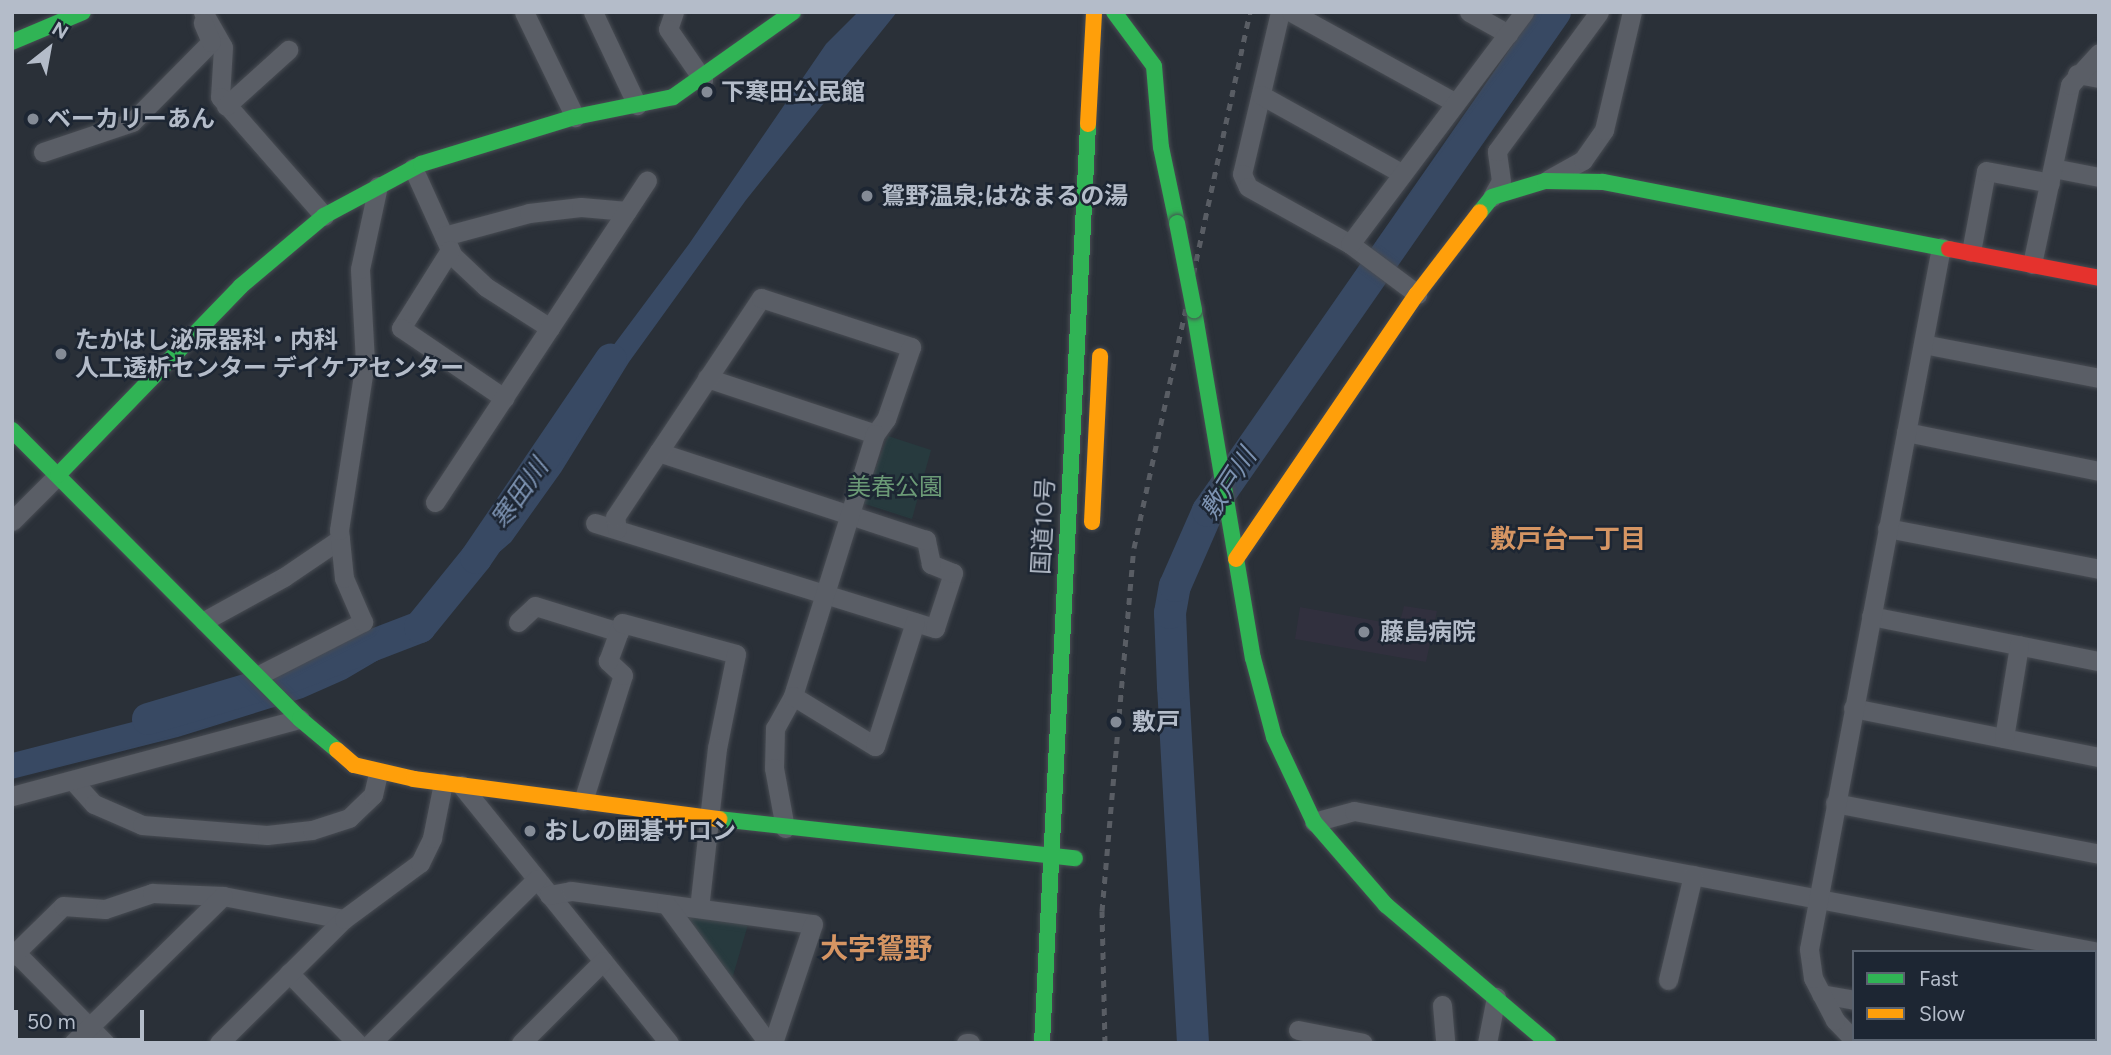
<!DOCTYPE html>
<html>
<head>
<meta charset="utf-8">
<style>
  body { margin:0 }
  #map { position:relative; width:2111px; height:1055px; overflow:hidden; background:#2a3038; font-family:Figtree,"Noto Sans JP",sans-serif }
  div>[style] { position:absolute }
  .medical>* { inset:0; background:#31303e }
  .green>* { inset:0; background:#273a3e }
  .water>* { inset:0; background:#384963 }
  .river>* { height:32px; margin:-16px; padding:0 16px; transform-origin:16px; border-radius:16px; background:#384963 }
  .roads { filter:drop-shadow(0 0 2px #484c53) drop-shadow(0 0 2px #484c53) }
  .street>* { height:19px; margin:-9.5px; padding:0 9.5px; transform-origin:9.5px; border-radius:9.5px; background:#5a5e66 }
  .fast>* { height:16px; margin:-8px; padding:0 8px; transform-origin:8px; border-radius:8px; background:#30b455 }
  .slow>* { height:16px; margin:-8px; padding:0 8px; transform-origin:8px; border-radius:8px; background:#ff9f0a }
  .jam>* { height:16px; margin:-8px; padding:0 8px; transform-origin:8px; border-radius:8px; background:#e5322d }
  .rail>* { height:5px; margin-top:-2.5px; transform-origin:0; background:repeating-linear-gradient(90deg,#595d64 0 7px,transparent 0 14px) }
  .bridges { filter:drop-shadow(0 0 2px #484c53) drop-shadow(0 0 2px #484c53) }
  .fast-bridge>* { height:16px; margin:-8px; padding:0 8px; transform-origin:8px; border-radius:8px; background:#30b455 }
  .dots>* { width:19px; height:19px; translate:-50% -50%; box-sizing:border-box; border:4px solid #1d2633; border-radius:50% }
  span { translate:-50% -50%; white-space:nowrap; text-align:center; line-height:1.15; -webkit-text-stroke:5px #1d2633; paint-order:stroke }
  .poi-label { font-size:24px; color:#b4bcc9; font-weight:700 }
  .left { translate:0 -50%; text-align:left }
  .park-label { font-size:24px; color:#6b9a76 }
  .street-label { font-size:24px; color:#b4bcc9 }
  .water-label { font-size:26px; color:#7c92b1; font-style:italic }
  .neighbourhood-label { font-size:26px; color:#d59563; font-weight:700 }
  .quarter-label { font-size:28px; color:#d59563; font-weight:700 }
  .frame { position:absolute; inset:0; border:14px solid #b4bcc9; pointer-events:none }
  .legend { position:absolute; left:1852px; top:950px; width:245px; height:91px; box-sizing:border-box; background:#1d2633; border:2px solid #59626f; margin:0; padding:9px 12px; list-style:none; font-size:21px; color:#b4bcc9 }
  .legend li { display:flex; align-items:center; gap:14px; height:35px }
  .legend b { width:35px; border:2px solid #59626f }
  .north { position:absolute; left:14px; top:14px; width:70px; height:70px; -webkit-text-stroke:5px #1d2633; paint-order:stroke; rotate:31deg; font-size:19px; font-weight:700; line-height:28px; text-align:center; color:#b4bcc9 }
  .north::after { content:''; display:block; margin:auto; width:24px; height:32px; background:#b4bcc9; clip-path:polygon(50% 0,100% 100%,50% 72%,0 100%) }
  .scale { position:absolute; left:14px; top:1010px; width:130px; height:32px; box-sizing:border-box; border:4px solid #b4bcc9; border-top:0; padding-left:9px; font-size:21px; line-height:24px; white-space:nowrap; color:#b4bcc9; -webkit-text-stroke:5px #1d2633; paint-order:stroke }
</style>
</head>
<body>
<div id="map">
  <div class="medical">
    <i style="clip-path:polygon(1404px 606px,1437px 611px,1426px 662px,1295px 639px,1300px 607px,1399px 625px)"></i>
  </div>
  <div class="green">
    <i style="clip-path:polygon(888px 436px,931px 450px,912px 519px,862px 503px)"></i>
    <i style="clip-path:polygon(685px 913px,749px 921px,730px 986px,681px 917px)"></i>
  </div>
  <div class="water">
    <i style="clip-path:polygon(858px 12px,897px 12px,746px 200px,629px 362px,561px 472px,511px 542px,458px 588px,414px 639px,346px 679px,303px 698px,178px 737px,12px 779px,12px 753px,347px 667px,401px 639px,502px 537px,526px 505px,571px 441px,593px 377px,607px 354px,689px 244px,826px 44px)"></i>
  </div>
  <div class="river">
    <i style="left:148px;top:719px;width:148px;rotate:-16.5deg"></i>
    <i style="left:290px;top:677px;width:139px;rotate:-21deg"></i>
    <i style="left:420px;top:627px;width:89px;rotate:-50.9deg"></i>
    <i style="left:476px;top:558px;width:240px;rotate:-55.8deg"></i>
    <i style="left:1193px;top:1043px;width:357px;rotate:-93.2deg"></i>
    <i style="left:1173px;top:687px;width:74px;rotate:-92.3deg"></i>
    <i style="left:1170px;top:613px;width:27px;rotate:-80deg"></i>
    <i style="left:1175px;top:586px;width:82px;rotate:-66.3deg"></i>
    <i style="left:1208px;top:511px;width:608px;rotate:-55.19deg"></i>
  </div>
  <div class="roads">
    <div class="street">
      <i style="left:203px;top:12px;width:40px;rotate:60.3deg"></i>
      <i style="left:223px;top:47px;width:50px;rotate:93.4deg"></i>
      <i style="left:220px;top:97px;width:158px;rotate:48.8deg"></i>
      <i style="left:524px;top:12px;width:117px;rotate:64.1deg"></i>
      <i style="left:593px;top:12px;width:103px;rotate:64.7deg"></i>
      <i style="left:674px;top:12px;width:18px;rotate:109deg"></i>
      <i style="left:668px;top:29px;width:62px;rotate:55.5deg"></i>
      <i style="left:1280px;top:12px;width:166px;rotate:103.2deg"></i>
      <i style="left:1242px;top:174px;width:14px;rotate:65deg"></i>
      <i style="left:1248px;top:187px;width:117px;rotate:29.2deg"></i>
      <i style="left:1350px;top:244px;width:84px;rotate:36.7deg"></i>
      <i style="left:1291px;top:12px;width:188px;rotate:28.9deg"></i>
      <i style="left:1469px;top:12px;width:45px;rotate:29.4deg"></i>
      <i style="left:2077px;top:74px;width:22px;rotate:10deg"></i>
      <i style="left:1261px;top:95px;width:162px;rotate:29.1deg"></i>
      <i style="left:226px;top:106px;width:84px;rotate:-42.1deg"></i>
      <i style="left:43px;top:152px;width:94px;rotate:-18.6deg"></i>
      <i style="left:132px;top:122px;width:112px;rotate:-45.4deg"></i>
      <i style="left:211px;top:42px;width:21px;rotate:-113deg"></i>
      <i style="left:413px;top:168px;width:97px;rotate:65.6deg"></i>
      <i style="left:453px;top:256px;width:45px;rotate:43.2deg"></i>
      <i style="left:486px;top:287px;width:76px;rotate:32.6deg"></i>
      <i style="left:2053px;top:168px;width:47px;rotate:11.1deg"></i>
      <i style="left:1549px;top:179px;width:39px;rotate:-29deg"></i>
      <i style="left:1583px;top:160px;width:37px;rotate:-55deg"></i>
      <i style="left:1604px;top:130px;width:121px;rotate:-76.7deg"></i>
      <i style="left:1492px;top:197px;width:18px;rotate:-61deg"></i>
      <i style="left:1501px;top:181px;width:30px;rotate:-98deg"></i>
      <i style="left:1497px;top:151px;width:172px;rotate:-53.7deg"></i>
      <i style="left:444px;top:236px;width:88px;rotate:-15.1deg"></i>
      <i style="left:529px;top:213px;width:52px;rotate:-6.6deg"></i>
      <i style="left:581px;top:207px;width:46px;rotate:5deg"></i>
      <i style="left:1350px;top:244px;width:290px;rotate:-53.1deg"></i>
      <i style="left:450px;top:250px;width:92px;rotate:122.1deg"></i>
      <i style="left:401px;top:328px;width:125px;rotate:34.2deg"></i>
      <i style="left:1971px;top:252px;width:82px;rotate:-79.5deg"></i>
      <i style="left:1986px;top:171px;width:65px;rotate:10.6deg"></i>
      <i style="left:2032px;top:264px;width:183px;rotate:-78deg"></i>
      <i style="left:2070px;top:85px;width:43px;rotate:-47.8deg"></i>
      <i style="left:1923px;top:344px;width:179px;rotate:10.9deg"></i>
      <i style="left:707px;top:378px;width:177px;rotate:18.4deg"></i>
      <i style="left:1906px;top:432px;width:197px;rotate:11.4deg"></i>
      <i style="left:435px;top:502px;width:385px;rotate:-56.6deg"></i>
      <i style="left:12px;top:521px;width:65px;rotate:-45deg"></i>
      <i style="left:595px;top:523px;width:356px;rotate:17.2deg"></i>
      <i style="left:935px;top:628px;width:58px;rotate:-71.9deg"></i>
      <i style="left:953px;top:573px;width:24px;rotate:-158deg"></i>
      <i style="left:931px;top:564px;width:25px;rotate:-102deg"></i>
      <i style="left:926px;top:540px;width:282px;rotate:-161.8deg"></i>
      <i style="left:1887px;top:528px;width:216px;rotate:10.9deg"></i>
      <i style="left:617px;top:529px;width:12px;rotate:-99deg"></i>
      <i style="left:615px;top:517px;width:263px;rotate:-56.3deg"></i>
      <i style="left:761px;top:298px;width:158px;rotate:18.1deg"></i>
      <i style="left:911px;top:347px;width:76px;rotate:109.1deg"></i>
      <i style="left:886px;top:419px;width:19px;rotate:126deg"></i>
      <i style="left:875px;top:434px;width:275px;rotate:107.4deg"></i>
      <i style="left:793px;top:696px;width:37px;rotate:119deg"></i>
      <i style="left:775px;top:728px;width:40px;rotate:91.4deg"></i>
      <i style="left:774px;top:768px;width:61px;rotate:79.6deg"></i>
      <i style="left:1871px;top:616px;width:232px;rotate:11.2deg"></i>
      <i style="left:204px;top:621px;width:91px;rotate:-28.8deg"></i>
      <i style="left:284px;top:577px;width:68px;rotate:-34.2deg"></i>
      <i style="left:518px;top:622px;width:23px;rotate:-43deg"></i>
      <i style="left:535px;top:606px;width:88px;rotate:17.2deg"></i>
      <i style="left:259px;top:675px;width:117px;rotate:-27deg"></i>
      <i style="left:363px;top:622px;width:48px;rotate:-113.4deg"></i>
      <i style="left:344px;top:578px;width:48px;rotate:-95.9deg"></i>
      <i style="left:339px;top:530px;width:170px;rotate:-81.2deg"></i>
      <i style="left:365px;top:362px;width:93px;rotate:-93.1deg"></i>
      <i style="left:360px;top:269px;width:85px;rotate:-77.8deg"></i>
      <i style="left:793px;top:696px;width:96px;rotate:31.4deg"></i>
      <i style="left:875px;top:746px;width:130px;rotate:-72.1deg"></i>
      <i style="left:1853px;top:708px;width:251px;rotate:11.3deg"></i>
      <i style="left:2004px;top:738px;width:94px;rotate:-80.8deg"></i>
      <i style="left:74px;top:782px;width:30px;rotate:48deg"></i>
      <i style="left:94px;top:804px;width:52px;rotate:23.6deg"></i>
      <i style="left:142px;top:825px;width:125px;rotate:4.6deg"></i>
      <i style="left:267px;top:835px;width:45px;rotate:-6.3deg"></i>
      <i style="left:312px;top:830px;width:39px;rotate:-18deg"></i>
      <i style="left:349px;top:818px;width:33px;rotate:-44deg"></i>
      <i style="left:373px;top:795px;width:23px;rotate:-77deg"></i>
      <i style="left:461px;top:785px;width:331px;rotate:51.1deg"></i>
      <i style="left:12px;top:796px;width:298px;rotate:-15deg"></i>
      <i style="left:583px;top:801px;width:132px;rotate:-72.4deg"></i>
      <i style="left:623px;top:675px;width:21px;rotate:-137deg"></i>
      <i style="left:608px;top:661px;width:40px;rotate:-69.8deg"></i>
      <i style="left:622px;top:623px;width:118px;rotate:15.2deg"></i>
      <i style="left:736px;top:654px;width:96px;rotate:101.4deg"></i>
      <i style="left:717px;top:748px;width:161px;rotate:96.4deg"></i>
      <i style="left:1835px;top:803px;width:269px;rotate:10.9deg"></i>
      <i style="left:1314px;top:822px;width:41px;rotate:-15.4deg"></i>
      <i style="left:1354px;top:811px;width:758px;rotate:10.72deg"></i>
      <i style="left:549px;top:895px;width:22px;rotate:-10deg"></i>
      <i style="left:571px;top:891px;width:244px;rotate:7.8deg"></i>
      <i style="left:813px;top:924px;width:126px;rotate:108.6deg"></i>
      <i style="left:666px;top:904px;width:172px;rotate:53.7deg"></i>
      <i style="left:16px;top:953px;width:127px;rotate:45.3deg"></i>
      <i style="left:12px;top:956px;width:71px;rotate:-44.4deg"></i>
      <i style="left:63px;top:906px;width:42px;rotate:4.1deg"></i>
      <i style="left:105px;top:909px;width:50px;rotate:-18.8deg"></i>
      <i style="left:152px;top:893px;width:71px;rotate:2.4deg"></i>
      <i style="left:223px;top:896px;width:123px;rotate:10.8deg"></i>
      <i style="left:289px;top:973px;width:98px;rotate:45.8deg"></i>
      <i style="left:1668px;top:980px;width:108px;rotate:-76.6deg"></i>
      <i style="left:1821px;top:994px;width:34px;rotate:10deg"></i>
      <i style="left:1442px;top:1005px;width:38px;rotate:85deg"></i>
      <i style="left:1298px;top:1030px;width:66px;rotate:11.3deg"></i>
      <i style="left:2065px;top:1039px;width:19px;rotate:12deg"></i>
      <i style="left:73px;top:1043px;width:210px;rotate:-44.4deg"></i>
      <i style="left:219px;top:1043px;width:176px;rotate:-44.8deg"></i>
      <i style="left:344px;top:919px;width:94px;rotate:-36.4deg"></i>
      <i style="left:420px;top:863px;width:28px;rotate:-64deg"></i>
      <i style="left:432px;top:838px;width:56px;rotate:-78.7deg"></i>
      <i style="left:371px;top:1043px;width:233px;rotate:-44.7deg"></i>
      <i style="left:521px;top:1043px;width:116px;rotate:-45deg"></i>
      <i style="left:966px;top:1043px;width:4px"></i>
      <i style="left:1487px;top:1043px;width:47px;rotate:-78.9deg"></i>
      <i style="left:1857px;top:1043px;width:32px;rotate:-134deg"></i>
      <i style="left:1835px;top:1020px;width:47px;rotate:-117.6deg"></i>
      <i style="left:1813px;top:978px;width:29px;rotate:-98deg"></i>
      <i style="left:1809px;top:949px;width:714px;rotate:-79.35deg"></i>
    </div>
    <div class="fast">
      <i style="left:1114px;top:12px;width:67px;rotate:53.5deg"></i>
      <i style="left:1154px;top:66px;width:81px;rotate:85.1deg"></i>
      <i style="left:1161px;top:147px;width:78px;rotate:78.1deg"></i>
      <i style="left:12px;top:42px;width:77px;rotate:-22.9deg"></i>
      <i style="left:1480px;top:212px;width:19px;rotate:-51deg"></i>
      <i style="left:1492px;top:197px;width:55px;rotate:-16.8deg"></i>
      <i style="left:1545px;top:181px;width:58px;rotate:1deg"></i>
      <i style="left:1603px;top:182px;width:352px;rotate:11deg"></i>
      <i style="left:1194px;top:310px;width:353px;rotate:80.4deg"></i>
      <i style="left:1253px;top:658px;width:82px;rotate:75.1deg"></i>
      <i style="left:1274px;top:737px;width:94px;rotate:64.8deg"></i>
      <i style="left:1314px;top:822px;width:110px;rotate:49.1deg"></i>
      <i style="left:1386px;top:905px;width:213px;rotate:40.4deg"></i>
      <i style="left:12px;top:430px;width:408px;rotate:45.1deg"></i>
      <i style="left:300px;top:719px;width:48px;rotate:40deg"></i>
      <i style="left:58px;top:475px;width:263px;rotate:-45.9deg"></i>
      <i style="left:241px;top:286px;width:109px;rotate:-40.1deg"></i>
      <i style="left:324px;top:216px;width:110px;rotate:-28.2deg"></i>
      <i style="left:421px;top:164px;width:161px;rotate:-17deg"></i>
      <i style="left:575px;top:117px;width:100px;rotate:-11.5deg"></i>
      <i style="left:673px;top:97px;width:147px;rotate:-35.3deg"></i>
      <i style="left:719px;top:819px;width:358px;rotate:6.3deg"></i>
      <i style="left:1042px;top:1043px;width:920px;rotate:-87.13deg"></i>
    </div>
    <div class="slow">
      <i style="left:1088px;top:124px;width:112px;rotate:-86.9deg"></i>
      <i style="left:1092px;top:522px;width:166px;rotate:-87.2deg"></i>
      <i style="left:1236px;top:559px;width:321px;rotate:-55.7deg"></i>
      <i style="left:1417px;top:294px;width:103px;rotate:-52.5deg"></i>
      <i style="left:337px;top:750px;width:23px;rotate:41deg"></i>
      <i style="left:354px;top:765px;width:62px;rotate:13.1deg"></i>
      <i style="left:414px;top:779px;width:308px;rotate:7.5deg"></i>
    </div>
    <div class="jam">
      <i style="left:1949px;top:249px;width:153px;rotate:10.9deg"></i>
    </div>
  </div>
  <div class="rail">
    <i style="left:1105px;top:1043px;width:132px;rotate:-91.3deg"></i>
    <i style="left:1102px;top:911px;width:364px;rotate:-85deg"></i>
    <i style="left:1134px;top:548px;width:548px;rotate:-77.79deg"></i>
  </div>
  <div class="bridges">
    <div class="fast-bridge">
      <i style="left:1177px;top:223px;width:89px;rotate:78.9deg"></i>
    </div>
  </div>
  <div class="dots">
    <i style="left:707px;top:92px;background:#848b96"></i>
    <i style="left:33px;top:119px;background:#848b96"></i>
    <i style="left:867px;top:196px;background:#848b96"></i>
    <i style="left:61px;top:354px;background:#848b96"></i>
    <i style="left:1364px;top:632px;background:#848b96"></i>
    <i style="left:1116px;top:722px;background:#848b96"></i>
    <i style="left:530px;top:831px;background:#848b96"></i>
  </div>
  <div class="poi-label">
    <span class="left" style="left:721px;top:92px">下寒田公民館</span>
    <span class="left" style="left:47px;top:119px">ベーカリーあん</span>
    <span class="left" style="left:881px;top:196px">鴛野温泉;はなまるの湯</span>
    <span class="left" style="left:75px;top:354px">たかはし泌尿器科・内科<br>人工透析センター デイケアセンター</span>
    <span class="left" style="left:1380px;top:632px">藤島病院</span>
    <span class="left" style="left:1132px;top:722px">敷戸</span>
    <span class="left" style="left:544px;top:831px">おしの囲碁サロン</span>
  </div>
  <div class="park-label">
    <span style="left:895px;top:487px">美春公園</span>
  </div>
  <div class="street-label">
    <span style="left:1043px;top:526px;rotate:-87deg">国道10号</span>
  </div>
  <div class="water-label">
    <span style="left:1229px;top:484px;rotate:-57deg">敷戸川</span>
    <span style="left:520px;top:494px;rotate:-55deg">寒田川</span>
  </div>
  <div class="neighbourhood-label">
    <span style="left:1568px;top:540px">敷戸台一丁目</span>
  </div>
  <div class="quarter-label">
    <span style="left:876px;top:948px">大字鴛野</span>
  </div>
  <div class="frame"></div>
  <ul class="legend">
  <li><b style="height:9px;background:#30b455"></b>Fast</li>
  <li><b style="height:9px;background:#ff9f0a"></b>Slow</li>
  </ul>
  <div class="north">N</div>
  <div class="scale">50 m</div>
</div>
</body>
</html>
